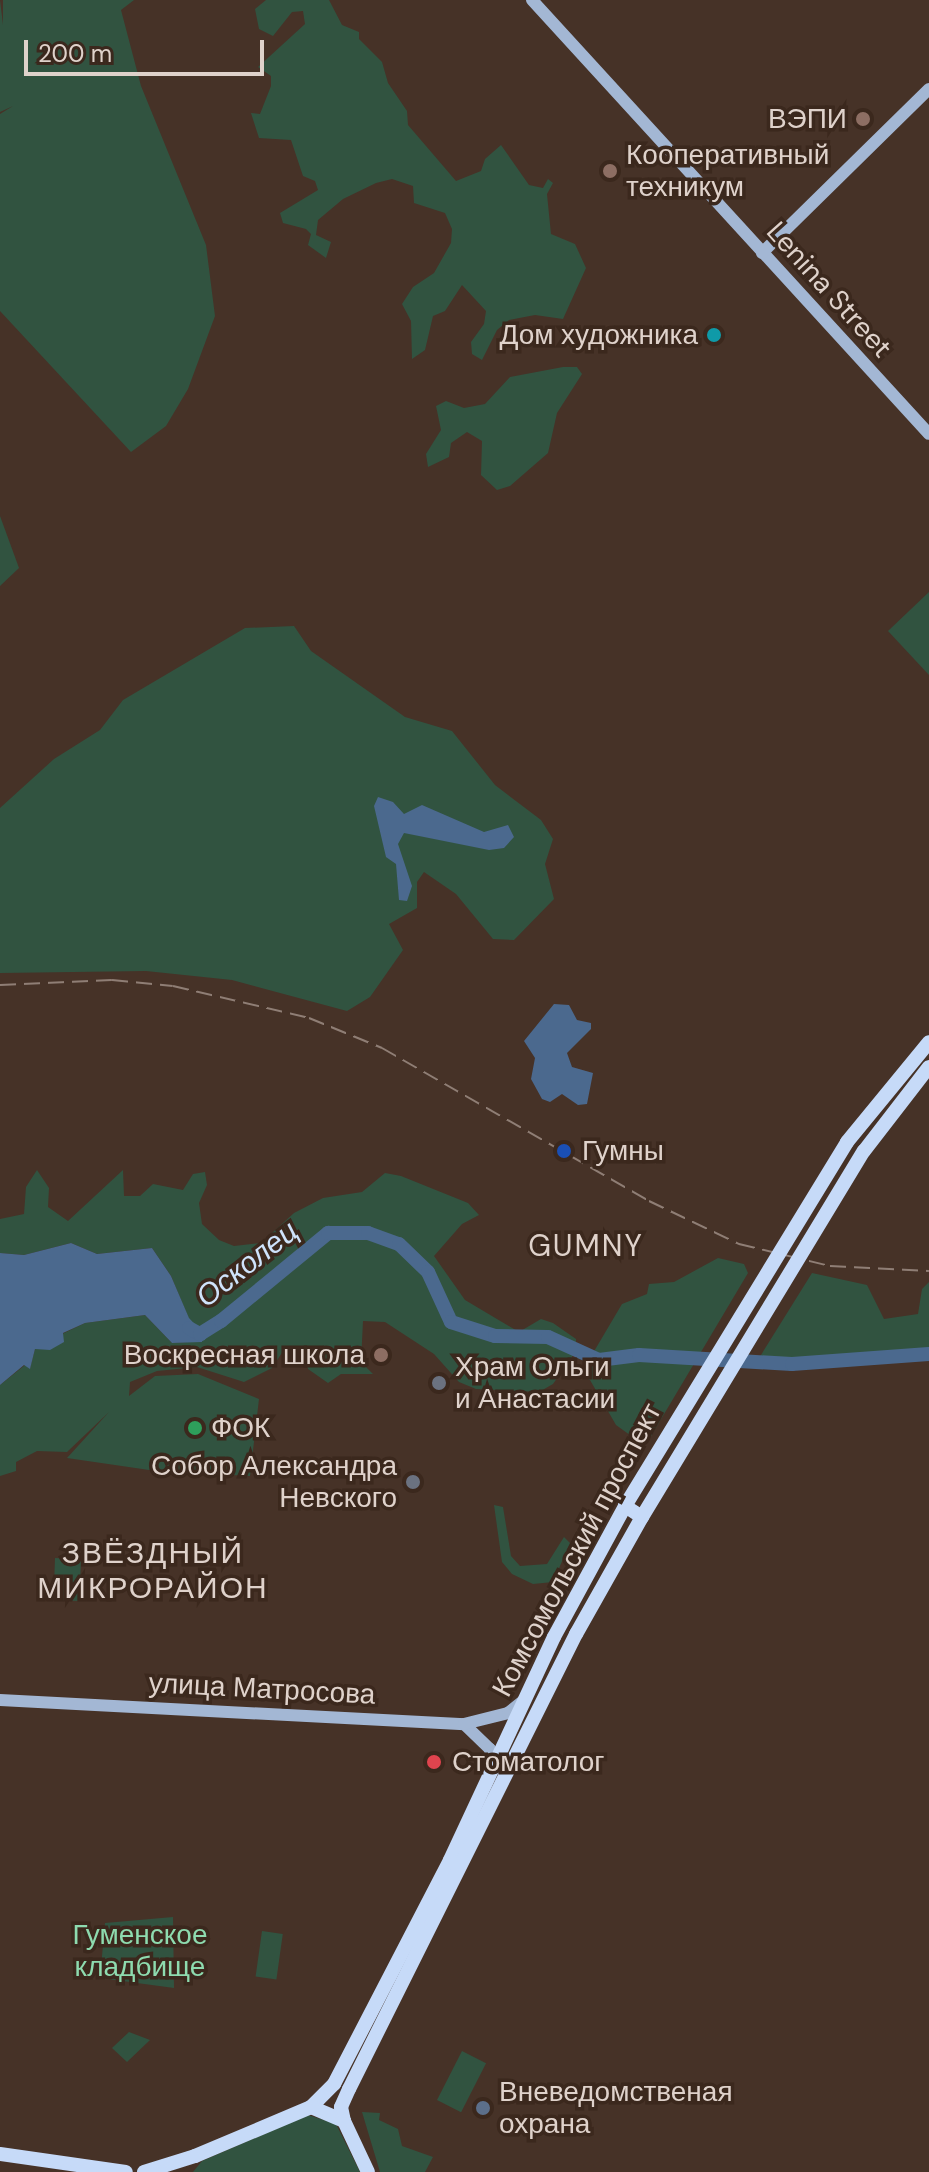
<!DOCTYPE html>
<html>
<head>
<meta charset="utf-8">
<style>
  body { margin:0 }
  #map { position:relative; width:929px; height:2172px; overflow:hidden; background:#463227; font-family:"DM Sans",sans-serif }
  div>[style] { position:absolute }
  .green>* { inset:0; background:#315340; transform-origin:0 0 }
  .water>* { inset:0; background:#4b698e }
  .river>* { height:14px; margin:-7px; padding:0 7px; transform-origin:7px; border-radius:7px; background:#4b698e }
  .secondary>* { height:12px; margin:-6px; padding:0 6px; transform-origin:6px; border-radius:6px; background:#a3b7d4 }
  .primary>* { height:14px; margin:-7px; padding:0 7px; transform-origin:7px; border-radius:7px; background:#c6daf8 }
  .rail>* { height:2px; margin-top:-1px; transform-origin:0; background:repeating-linear-gradient(90deg,#8f7e75 0 16px,transparent 0 24px) }
  .primary-bridge>* { height:14px; margin:-7px; padding:0 7px; transform-origin:7px; border-radius:7px; background:#c6daf8 }
  .dots>* { width:22px; height:22px; translate:-50% -50%; box-sizing:border-box; border:4px solid #3b281d; border-radius:50% }
  span { translate:-50% -50%; white-space:nowrap; text-align:center; line-height:1.15; -webkit-text-stroke:7px #3b281d; paint-order:stroke }
  .poi-label { font-size:28px; color:#dfd2cb }
  .right { translate:-100% -50%; text-align:right }
  .left { translate:0 -50%; text-align:left }
  .street-label { font-size:28px; color:#dfd2cb }
  .park-label { font-size:28px; color:#8edbaf }
  .neighbourhood-label { font-size:30px; color:#dfd2cb; letter-spacing:2px }
  .water-label { font-size:30px; color:#cfe3fb; font-style:italic }
  .scale { position:absolute; left:24px; top:40px; width:240px; height:36px; box-sizing:border-box; border:4px solid #dfd2cb; border-top:0; padding-left:10px; font-size:24px; line-height:28px; white-space:nowrap; color:#dfd2cb; -webkit-text-stroke:6px #3b281d; paint-order:stroke }
</style>
</head>
<body>
<div id="map">
  <div class="green">
    <i style="clip-path:polygon(0 0,3px 25px,3px 0,134px 0,121px 10px,141px 86px,206px 245px,215px 316px,188px 389px,166px 426px,131px 452px,0 311px,0 114px,13px 106px,0 112px)"></i>
    <i style="clip-path:polygon(266px 0,329px 0,342px 25px,359px 32px,359px 39px,382px 62px,388px 83px,407px 111px,408px 125px,456px 181px,481px 171px,485px 159px,501px 145px,529px 185px,543px 188px,548px 179px,553px 183px,547px 194px,551px 234px,575px 244px,586px 268px,563px 319px,535px 315px,509px 320px,497px 330px,482px 360px,472px 354px,471px 342px,484px 324px,486px 311px,462px 285px,445px 311px,433px 316px,425px 350px,412px 359px,411px 321px,402px 304px,413px 287px,434px 273px,451px 243px,452px 229px,445px 213px,414px 203px,413px 186px,392px 179px,376px 183px,343px 199px,318px 220px,316px 235px,331px 242px,326px 258px,308px 245px,311px 234px,306px 229px,283px 223px,280px 213px,318px 190px,315px 181px,303px 176px,291px 140px,259px 138px,251px 113px,260px 114px,271px 86px,271px 76px,258px 67px,305px 24px,303px 11px,292px 12px,273px 36px,259px 29px,255px 9px)"></i>
    <i style="clip-path:polygon(563px 367px,577px 367px,582px 374px,557px 413px,548px 453px,510px 486px,497px 490px,481px 475px,482px 441px,467px 432px,451px 443px,449px 457px,428px 467px,426px 454px,441px 430px,436px 406px,446px 401px,464px 408px,485px 404px,510px 377px)"></i>
    <i style="clip-path:polygon(0 516px,19px 568px,0 586px)"></i>
    <i style="clip-path:polygon(929px 592px,929px 675px,888px 631px)"></i>
    <i style="clip-path:polygon(294px 626px,311px 651px,405px 717px,452px 731px,495px 785px,541px 820px,553px 839px,545px 864px,554px 899px,514px 940px,493px 939px,456px 894px,424px 872px,417px 882px,417px 908px,389px 924px,403px 950px,370px 997px,347px 1011px,232px 980px,146px 971px,0 973px,0 808px,54px 759px,100px 730px,123px 700px,245px 628px)"></i>
    <i style="clip-path:polygon(37px 1170px,49px 1188px,48px 1207px,68px 1221px,123px 1170px,124px 1196px,140px 1196px,153px 1184px,183px 1190px,193px 1174px,205px 1172px,207px 1185px,199px 1203px,202px 1224px,219px 1240px,234px 1246px,261px 1243px,294px 1213px,323px 1198px,362px 1192px,385px 1173px,401px 1176px,468px 1203px,479px 1215px,462px 1224px,434px 1256px,465px 1300px,519px 1332px,541px 1319px,553px 1323px,576px 1339px,576px 1351px,553px 1384px,539px 1392px,476px 1389px,459px 1382px,434px 1354px,385px 1322px,363px 1321px,361px 1362px,373px 1374px,341px 1374px,328px 1383px,308px 1369px,303px 1351px,285px 1348px,272px 1368px,244px 1382px,197px 1367px,157px 1371px,130px 1382px,129px 1396px,155px 1376px,198px 1374px,259px 1399px,250px 1476px,156px 1471px,67px 1458px,109px 1412px,67px 1452px,37px 1451px,16px 1462px,16px 1471px,0 1476px,0 1385px,25px 1365px,30px 1368px,35px 1349px,63px 1342px,62px 1334px,85px 1323px,145px 1315px,172px 1343px,202px 1341px,203px 1333px,189px 1319px,171px 1276px,152px 1248px,97px 1254px,71px 1243px,24px 1255px,0 1253px,0 1219px,24px 1214px,26px 1187px)"></i>
    <i style="clip-path:polygon(718px 1258px,744px 1264px,748px 1273px,651px 1436px,641px 1443px,616px 1425px,590px 1380px,580px 1375px,622px 1304px,647px 1294px,649px 1284px,674px 1282px)"></i>
    <i style="clip-path:polygon(812px 1273px,867px 1285px,884px 1319px,918px 1314px,922px 1289px,929px 1282px,929px 1361px,864px 1360px,788px 1369px,756px 1363px)"></i>
    <i style="clip-path:polygon(494px 1505px,503px 1507px,511px 1556px,520px 1566px,547px 1564px,564px 1537px,570px 1543px,553px 1582px,533px 1584px,512px 1574px,502px 1562px)"></i>
    <i style="left:55px;top:1558px;width:26px;height:42px;rotate:2deg"></i>
    <i style="clip-path:polygon(173px 1917px,174px 1988px,100px 1978px,105px 1923px)"></i>
    <i style="left:262px;top:1931px;width:21px;height:46px;rotate:8deg"></i>
    <i style="clip-path:polygon(129px 2032px,150px 2040px,127px 2062px,112px 2048px)"></i>
    <i style="left:462px;top:2051px;width:27px;height:55px;rotate:27deg"></i>
    <i style="clip-path:polygon(362px 2112px,380px 2113px,379px 2120px,398px 2129px,402px 2146px,433px 2157px,425px 2172px,380px 2172px)"></i>
    <i style="clip-path:polygon(308px 2115px,336px 2124px,360px 2172px,193px 2172px,202px 2161px)"></i>
  </div>
  <div class="water">
    <i style="clip-path:polygon(378px 797px,393px 802px,404px 814px,422px 805px,484px 832px,508px 825px,514px 837px,504px 848px,489px 850px,404px 833px,398px 844px,412px 886px,407px 901px,399px 900px,396px 864px,386px 857px,374px 806px)"></i>
    <i style="clip-path:polygon(554px 1004px,569px 1005px,577px 1020px,591px 1023px,591px 1029px,567px 1053px,572px 1067px,593px 1073px,587px 1104px,578px 1105px,562px 1094px,550px 1102px,542px 1099px,531px 1079px,535px 1058px,524px 1041px)"></i>
    <i style="clip-path:polygon(71px 1243px,97px 1254px,152px 1248px,171px 1276px,189px 1318px,203px 1333px,202px 1342px,172px 1343px,145px 1315px,85px 1323px,63px 1333px,64px 1342px,50px 1350px,35px 1349px,30px 1369px,24px 1365px,0 1385px,0 1253px,24px 1255px)"></i>
  </div>
  <div class="river">
    <i style="left:189px;top:1328px;width:13px;rotate:29deg"></i>
    <i style="left:200px;top:1334px;width:25px;rotate:-32deg"></i>
    <i style="left:221px;top:1321px;width:139px;rotate:-39.4deg"></i>
    <i style="left:328px;top:1233px;width:40px"></i>
    <i style="left:368px;top:1233px;width:33px;rotate:20deg"></i>
    <i style="left:399px;top:1244px;width:40px;rotate:44deg"></i>
    <i style="left:428px;top:1272px;width:55px;rotate:65.3deg"></i>
    <i style="left:451px;top:1322px;width:46px;rotate:17.7deg"></i>
    <i style="left:495px;top:1336px;width:53px;rotate:1.1deg"></i>
    <i style="left:548px;top:1337px;width:56px;rotate:24.3deg"></i>
    <i style="left:599px;top:1360px;width:40px;rotate:-7.1deg"></i>
    <i style="left:639px;top:1355px;width:153px;rotate:3.4deg"></i>
    <i style="left:792px;top:1364px;width:137px;rotate:-4.2deg"></i>
  </div>
  <div class="secondary">
    <i style="left:532px;top:0;width:588px;rotate:47.55deg"></i>
    <i style="left:762px;top:253px;width:234px;rotate:-44.5deg"></i>
    <i style="left:0;top:1700px;width:465px;rotate:3deg"></i>
    <i style="left:464px;top:1724px;width:36px;rotate:44deg"></i>
    <i style="left:490px;top:1749px;width:20px;rotate:79deg"></i>
    <i style="left:464px;top:1724px;width:45px;rotate:-14deg"></i>
    <i style="left:508px;top:1713px;width:19px;rotate:-39deg"></i>
  </div>
  <div class="primary">
    <i style="left:847px;top:1142px;width:129px;rotate:-50.6deg"></i>
    <i style="left:864px;top:1151px;width:106px;rotate:-52.3deg"></i>
    <i style="left:311px;top:2107px;width:33px;rotate:-45deg"></i>
    <i style="left:334px;top:2084px;width:252px;rotate:-62.6deg"></i>
    <i style="left:450px;top:1860px;width:246px;rotate:-65deg"></i>
    <i style="left:554px;top:1637px;width:149px;rotate:-61.5deg"></i>
    <i style="left:625px;top:1506px;width:20px;rotate:33deg"></i>
    <i style="left:642px;top:1517px;width:134px;rotate:119.4deg"></i>
    <i style="left:576px;top:1634px;width:508px;rotate:116.51deg"></i>
    <i style="left:349px;top:2089px;width:20px;rotate:114deg"></i>
    <i style="left:341px;top:2107px;width:14px;rotate:78deg"></i>
    <i style="left:0;top:2154px;width:127px;rotate:8.1deg"></i>
    <i style="left:144px;top:2172px;width:53px;rotate:-17.4deg"></i>
    <i style="left:195px;top:2156px;width:126px;rotate:-22.9deg"></i>
    <i style="left:311px;top:2107px;width:36px;rotate:23deg"></i>
    <i style="left:344px;top:2121px;width:56px;rotate:64.8deg"></i>
  </div>
  <div class="rail">
    <i style="left:0;top:985px;width:112px;rotate:-2.6deg"></i>
    <i style="left:112px;top:980px;width:61px;rotate:5.6deg"></i>
    <i style="left:173px;top:986px;width:140px;rotate:13.2deg"></i>
    <i style="left:309px;top:1018px;width:79px;rotate:22.3deg"></i>
    <i style="left:382px;top:1048px;width:308px;rotate:29.8deg"></i>
    <i style="left:649px;top:1201px;width:100px;rotate:25.5deg"></i>
    <i style="left:739px;top:1244px;width:94px;rotate:13.6deg"></i>
    <i style="left:830px;top:1266px;width:99px;rotate:2.9deg"></i>
  </div>
  <div class="primary-bridge">
    <i style="left:625px;top:1506px;width:426px;rotate:-58.6deg"></i>
    <i style="left:642px;top:1517px;width:428px;rotate:-58.8deg"></i>
  </div>
  <div class="dots">
    <i style="left:863px;top:119px;background:#8d6e63"></i>
    <i style="left:610px;top:171px;background:#8d6e63"></i>
    <i style="left:714px;top:335px;background:#0f9aa8"></i>
    <i style="left:564px;top:1151px;background:#1a4fb4"></i>
    <i style="left:381px;top:1355px;background:#8d6e63"></i>
    <i style="left:439px;top:1383px;background:#6b7280"></i>
    <i style="left:195px;top:1428px;background:#2e9e5b"></i>
    <i style="left:413px;top:1482px;background:#6b7280"></i>
    <i style="left:434px;top:1762px;background:#e0444e"></i>
    <i style="left:483px;top:2108px;background:#5c6f8a"></i>
  </div>
  <div class="poi-label">
    <span class="right" style="left:847px;top:119px">ВЭПИ</span>
    <span class="left" style="left:626px;top:171px">Кооперативный<br>техникум</span>
    <span class="right" style="left:698px;top:335px">Дом художника</span>
    <span class="left" style="left:582px;top:1151px">Гумны</span>
    <span class="right" style="left:365px;top:1355px">Воскресная школа</span>
    <span class="left" style="left:455px;top:1383px">Храм Ольги<br>и Анастасии</span>
    <span class="left" style="left:211px;top:1428px">ФОК</span>
    <span class="right" style="left:397px;top:1482px">Собор Александра<br>Невского</span>
    <span class="left" style="left:452px;top:1762px">Стоматолог</span>
    <span class="left" style="left:499px;top:2108px">Вневедомственая<br>охрана</span>
  </div>
  <div class="street-label">
    <span style="left:829px;top:290px;rotate:48deg">Lenina Street</span>
    <span style="left:577px;top:1550px;rotate:-62deg">Комсомольский проспект</span>
    <span style="left:262px;top:1689px;rotate:3deg">улица Матросова</span>
  </div>
  <div class="park-label">
    <span style="left:140px;top:1951px">Гуменское<br>кладбище</span>
  </div>
  <div class="neighbourhood-label">
    <span style="left:586px;top:1246px">GUMNY</span>
    <span style="left:153px;top:1570px">ЗВЁЗДНЫЙ<br>МИКРОРАЙОН</span>
  </div>
  <div class="water-label">
    <span style="left:247px;top:1264px;rotate:-38deg">Осколец</span>
  </div>
  <div class="scale">200 m</div>
</div>
</body>
</html>
